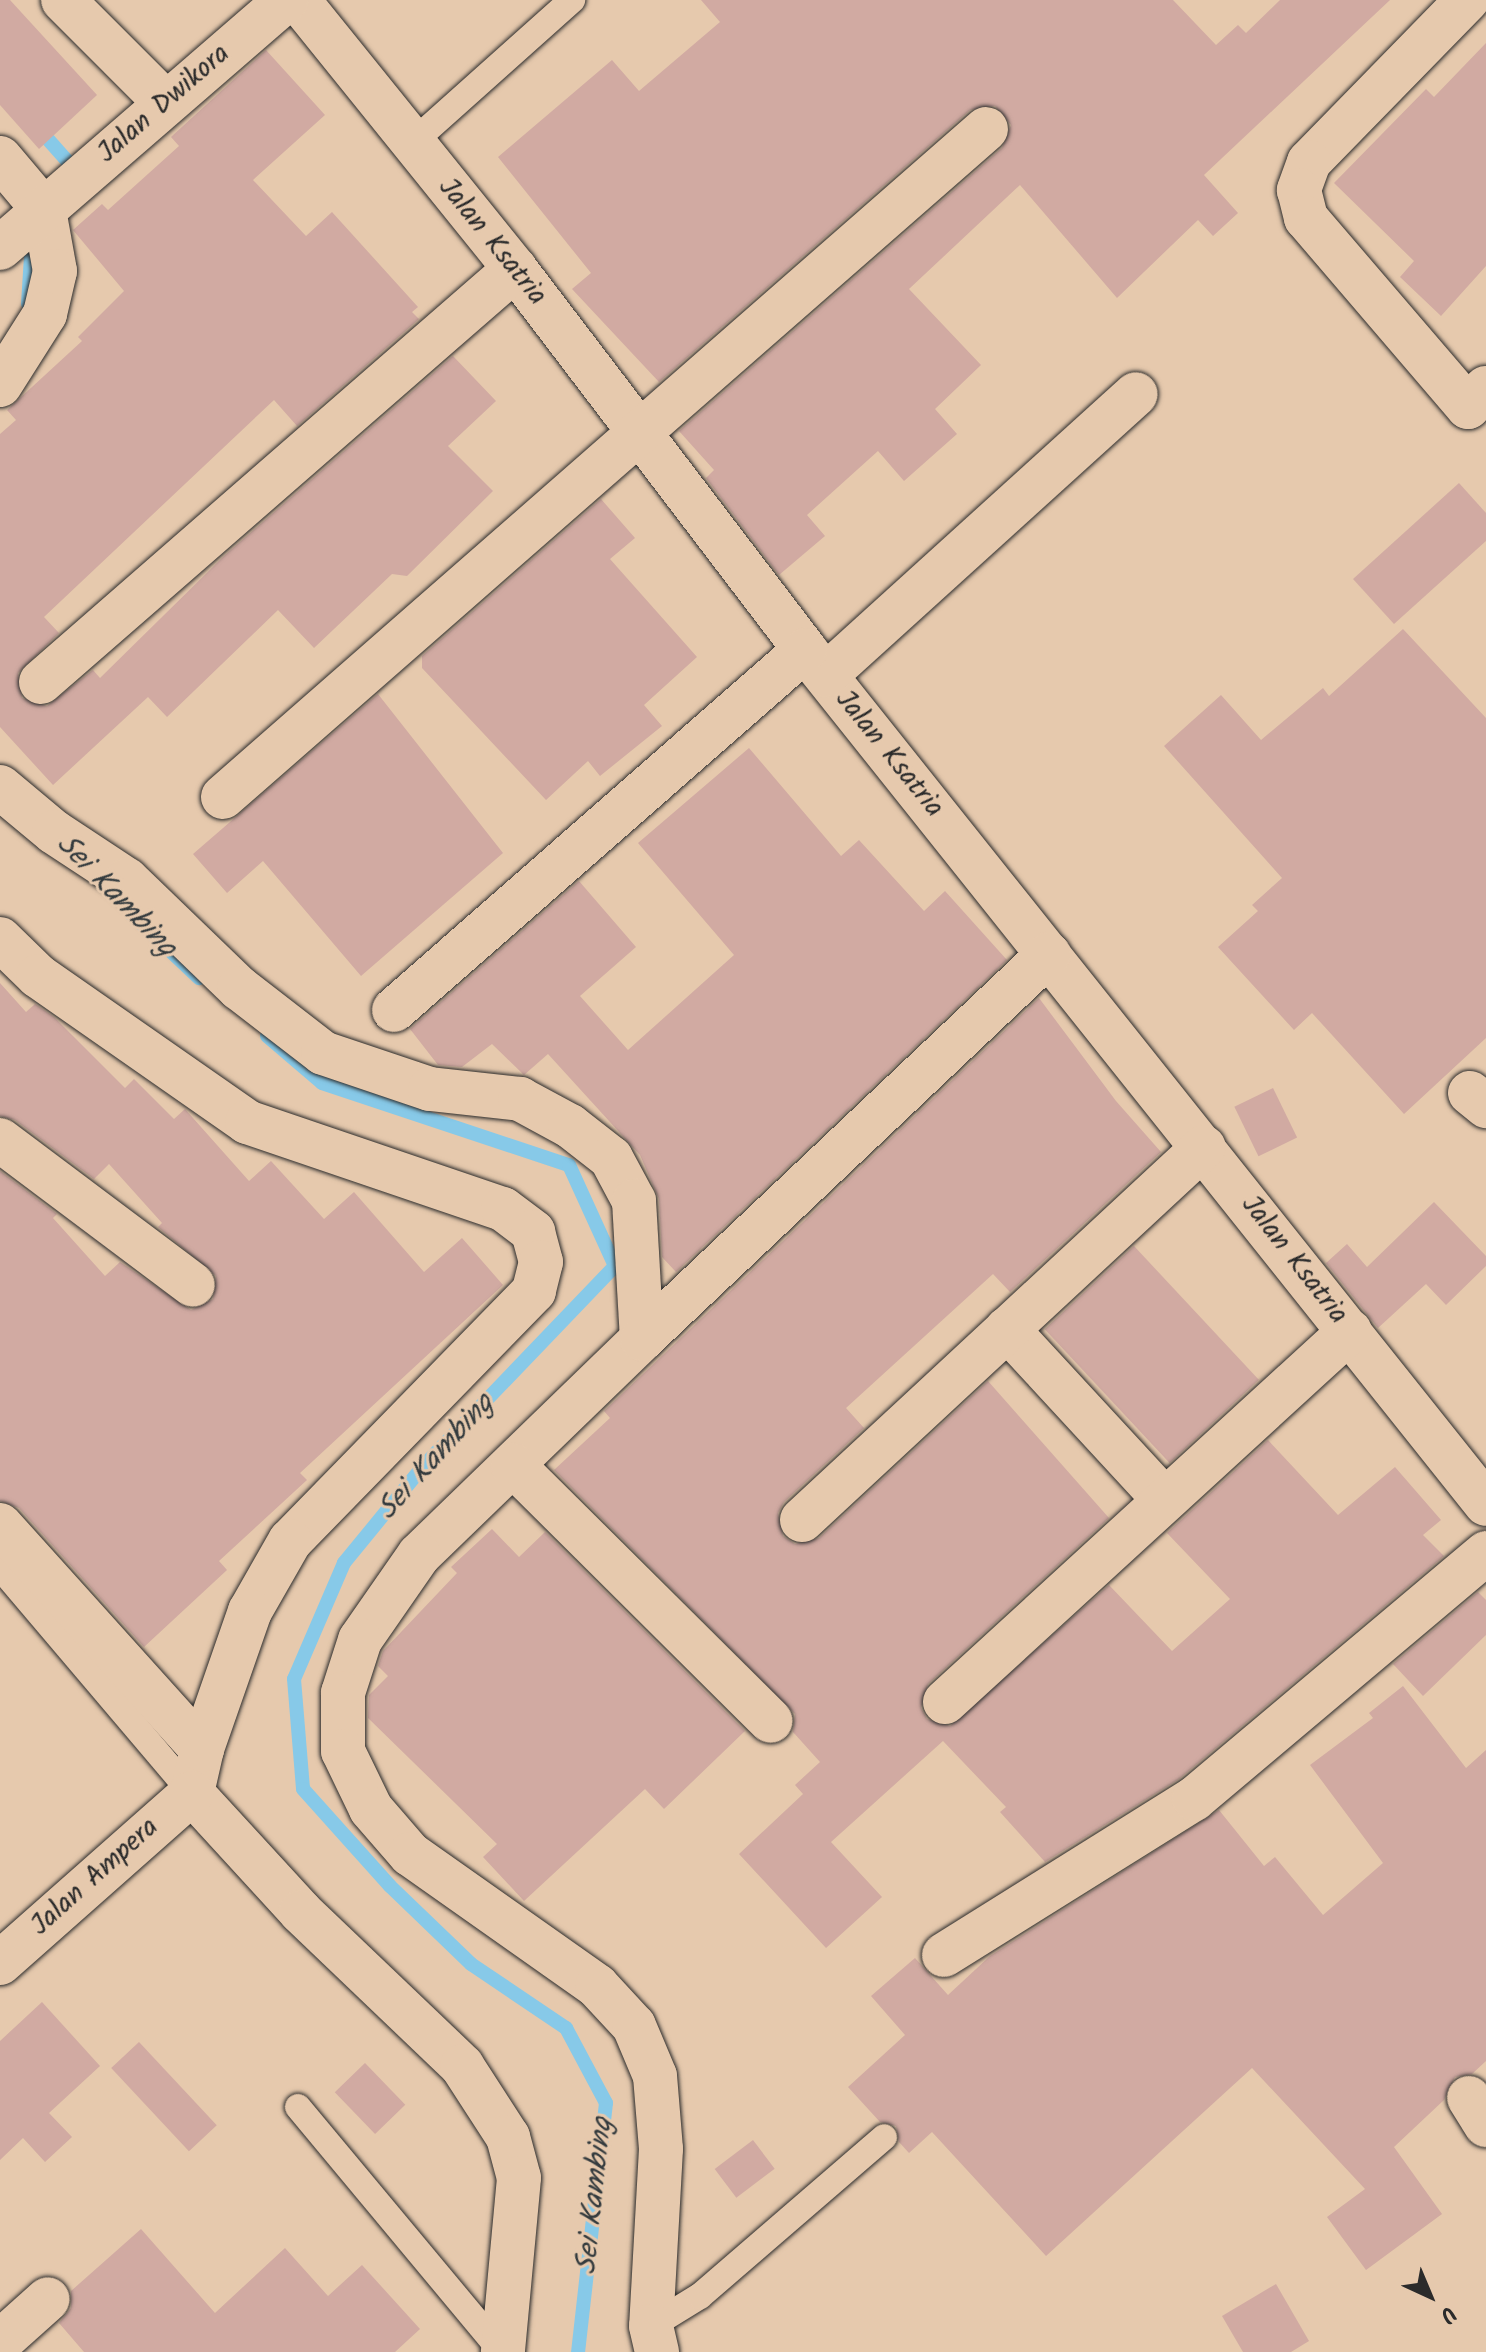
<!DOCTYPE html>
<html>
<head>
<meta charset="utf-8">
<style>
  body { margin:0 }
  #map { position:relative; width:1486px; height:2352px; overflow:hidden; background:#e6c9ad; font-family:Kalam,sans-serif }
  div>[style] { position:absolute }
  .stream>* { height:14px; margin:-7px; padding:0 7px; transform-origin:7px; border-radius:7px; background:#87c9e8 }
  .building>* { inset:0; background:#d1aaa2; transform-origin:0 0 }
  .roads { filter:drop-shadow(0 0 2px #2b2b2b) drop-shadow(0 0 2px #2b2b2b) }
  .lane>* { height:26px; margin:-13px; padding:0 13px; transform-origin:13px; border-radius:13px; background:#e6c9ad }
  .street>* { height:44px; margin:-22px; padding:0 22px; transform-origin:22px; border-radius:22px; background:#e6c9ad }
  span { translate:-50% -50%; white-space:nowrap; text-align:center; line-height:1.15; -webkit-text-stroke:6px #e6c9ad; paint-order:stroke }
  .street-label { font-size:28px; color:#2b2b2b }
  .water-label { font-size:30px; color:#343b3e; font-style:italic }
  .north { position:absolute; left:1390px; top:2256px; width:80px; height:80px; -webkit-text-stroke:6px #e6c9ad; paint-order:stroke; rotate:136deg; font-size:22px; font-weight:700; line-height:32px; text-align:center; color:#2b2b2b }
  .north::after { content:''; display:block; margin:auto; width:28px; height:36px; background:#2b2b2b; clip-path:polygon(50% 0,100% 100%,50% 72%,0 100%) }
</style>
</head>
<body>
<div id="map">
  <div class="stream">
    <i style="left:37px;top:127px;width:50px;rotate:48.3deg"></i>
    <i style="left:70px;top:164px;width:14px;rotate:120deg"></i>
    <i style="left:28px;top:304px;width:63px;rotate:-86.4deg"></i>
    <i style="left:130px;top:913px;width:95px;rotate:43.3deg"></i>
    <i style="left:267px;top:1036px;width:72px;rotate:40.5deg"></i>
    <i style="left:322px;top:1083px;width:260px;rotate:18.4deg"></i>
    <i style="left:569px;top:1165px;width:111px;rotate:65.5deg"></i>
    <i style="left:615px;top:1266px;width:274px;rotate:133.8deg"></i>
    <i style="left:425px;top:1464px;width:128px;rotate:129.3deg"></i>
    <i style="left:344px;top:1563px;width:126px;rotate:113.3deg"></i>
    <i style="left:294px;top:1679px;width:110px;rotate:85.3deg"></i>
    <i style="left:303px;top:1789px;width:130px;rotate:48.1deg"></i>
    <i style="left:390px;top:1886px;width:112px;rotate:43.9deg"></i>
    <i style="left:471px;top:1964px;width:115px;rotate:34deg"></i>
    <i style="left:566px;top:2028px;width:85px;rotate:61.9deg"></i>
    <i style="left:606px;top:2103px;width:251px;rotate:96.4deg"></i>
  </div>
  <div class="building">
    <i style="clip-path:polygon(0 0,10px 0,97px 95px,39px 149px,0 105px)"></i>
    <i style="clip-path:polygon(701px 0,1173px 0,1216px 45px,1238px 25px,1246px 33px,1280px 0,1390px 0,1204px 175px,1238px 213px,1213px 236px,1198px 220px,1117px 298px,1020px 185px,909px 289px,981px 365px,935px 409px,957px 434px,904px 481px,878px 451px,807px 515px,825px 536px,779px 575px,706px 478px,714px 470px,679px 431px,1002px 148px,1011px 125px,995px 106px,970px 110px,659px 382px,572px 289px,591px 273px,498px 157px,612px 60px,639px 91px,720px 22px)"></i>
    <i style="clip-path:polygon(1486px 43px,1486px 266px,1441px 316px,1400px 277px,1414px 261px,1334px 183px,1426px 89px,1434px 97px)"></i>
    <i style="clip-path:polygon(266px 50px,325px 115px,253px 180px,306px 236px,332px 212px,418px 307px,412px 312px,419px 319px,297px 426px,274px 400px,44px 617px,59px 633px,18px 673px,22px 698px,47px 706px,93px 670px,100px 678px,224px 556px,453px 356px,496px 401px,448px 446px,493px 491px,407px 576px,392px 574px,314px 648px,278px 610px,167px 717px,148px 697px,53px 785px,0 727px,0 434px,16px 420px,7px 410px,82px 341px,78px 337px,124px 291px,73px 230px,102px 204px,108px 210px,179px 146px,171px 137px)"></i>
    <i style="clip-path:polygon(1459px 483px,1486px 513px,1486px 541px,1394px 624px,1353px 579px)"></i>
    <i style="clip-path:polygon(601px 499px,635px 538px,610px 559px,697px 657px,644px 705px,662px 726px,600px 776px,588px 761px,546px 800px,422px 668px,422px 656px)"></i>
    <i style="clip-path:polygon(1403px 629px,1486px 718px,1486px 1038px,1404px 1114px,1312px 1013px,1294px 1030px,1218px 947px,1258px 911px,1252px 905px,1282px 878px,1164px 746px,1221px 695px,1261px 740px,1323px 688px,1329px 696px)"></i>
    <i style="clip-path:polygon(378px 694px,503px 853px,361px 976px,263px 861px,227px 893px,193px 854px)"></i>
    <i style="clip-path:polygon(749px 748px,841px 856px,859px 840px,924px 911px,945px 891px,1007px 960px,676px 1272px,662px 1257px,659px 1199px,640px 1155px,548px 1054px,524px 1075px,492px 1044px,462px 1067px,438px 1065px,410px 1029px,579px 881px,636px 947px,580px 996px,628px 1050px,734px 955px,638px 843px)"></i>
    <i style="clip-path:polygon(0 983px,26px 1012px,35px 1004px,54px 1017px,125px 1088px,134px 1079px,174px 1119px,185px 1109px,249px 1181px,271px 1161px,324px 1219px,354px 1192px,424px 1272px,462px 1238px,503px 1285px,300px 1473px,307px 1480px,219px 1561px,227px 1570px,144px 1647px,19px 1508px,0 1501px,0 1171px,57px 1214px,53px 1218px,105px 1276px,120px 1262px,191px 1310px,213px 1299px,216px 1276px,158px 1227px,162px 1223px,109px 1164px,94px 1179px,15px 1120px,0 1116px)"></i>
    <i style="clip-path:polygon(1039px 998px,1116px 1101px,1161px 1152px,1010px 1292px,993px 1274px,846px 1408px,864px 1428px,784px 1502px,778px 1513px,783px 1536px,795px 1544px,819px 1538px,988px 1381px,1109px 1518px,928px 1684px,921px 1708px,927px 1719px,950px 1726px,1109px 1585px,1172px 1651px,1230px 1599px,1167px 1533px,1268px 1440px,1338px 1515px,1395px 1467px,1441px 1520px,1423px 1535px,1444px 1556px,1179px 1779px,1045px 1862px,1000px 1812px,1006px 1807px,943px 1741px,831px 1842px,882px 1897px,826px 1948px,739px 1854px,803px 1794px,795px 1785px,820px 1762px,793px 1732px,795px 1714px,554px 1470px,610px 1418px,604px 1411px)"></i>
    <i style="left:1273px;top:1088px;width:55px;height:43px;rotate:64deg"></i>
    <i style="clip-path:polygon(1434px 1202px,1486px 1256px,1486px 1266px,1446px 1305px,1426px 1284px,1378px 1328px,1326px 1263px,1347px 1244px,1367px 1267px)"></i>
    <i style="left:1134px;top:1246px;width:183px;height:122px;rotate:47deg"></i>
    <i style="clip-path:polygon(492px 1529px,519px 1557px,545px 1532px,745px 1731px,664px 1809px,645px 1789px,524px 1901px,483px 1857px,497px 1844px,368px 1718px,369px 1695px,388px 1676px,378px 1666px,383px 1651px,457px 1573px,451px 1567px)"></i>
    <i style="clip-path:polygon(1478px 1592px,1486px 1600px,1486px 1635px,1423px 1696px,1393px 1664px)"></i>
    <i style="clip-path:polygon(1403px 1686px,1466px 1768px,1486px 1750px,1486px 2061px,1472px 2074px,1455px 2077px,1444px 2100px,1394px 2147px,1442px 2214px,1366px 2270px,1327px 2217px,1365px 2189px,1252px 2068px,1046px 2256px,932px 2132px,909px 2153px,899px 2142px,896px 2126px,880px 2122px,848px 2087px,905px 2035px,871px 1996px,915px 1958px,948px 1995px,990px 1956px,1219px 1810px,1264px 1866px,1275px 1857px,1323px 1915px,1383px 1863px,1310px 1765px,1373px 1718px,1369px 1713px)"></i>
    <i style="clip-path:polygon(42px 2002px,100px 2066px,49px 2113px,72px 2137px,45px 2162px,23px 2138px,0 2160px,0 2041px)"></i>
    <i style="left:139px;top:2042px;width:114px;height:38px;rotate:47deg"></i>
    <i style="left:365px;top:2063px;width:58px;height:42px;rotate:46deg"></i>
    <i style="left:753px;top:2140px;width:36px;height:48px;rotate:53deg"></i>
    <i style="clip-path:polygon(141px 2229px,215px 2313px,285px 2248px,328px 2296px,362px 2265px,420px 2329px,395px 2352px,84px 2352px,59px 2323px,71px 2308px,71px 2291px)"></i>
    <i style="clip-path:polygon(1276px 2284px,1309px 2341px,1291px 2352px,1243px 2352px,1222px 2316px)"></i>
  </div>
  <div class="roads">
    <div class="lane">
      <i style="left:412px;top:143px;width:215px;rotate:-41.8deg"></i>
      <i style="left:0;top:1567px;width:297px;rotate:49.7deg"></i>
      <i style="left:298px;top:2107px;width:319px;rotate:50.2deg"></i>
      <i style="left:651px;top:2326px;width:57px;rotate:-31.5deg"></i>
      <i style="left:700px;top:2296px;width:243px;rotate:-40.8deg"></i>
    </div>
    <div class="street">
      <i style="left:63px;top:0;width:144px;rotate:45deg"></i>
      <i style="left:298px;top:0;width:346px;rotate:51.1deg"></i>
      <i style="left:515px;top:269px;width:479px;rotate:52.7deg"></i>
      <i style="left:805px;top:650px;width:1092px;rotate:51.43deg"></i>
      <i style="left:1467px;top:0;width:226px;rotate:134.3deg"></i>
      <i style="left:1309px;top:162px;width:30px;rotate:110deg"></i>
      <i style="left:1299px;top:190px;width:29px;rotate:76deg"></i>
      <i style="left:1306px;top:218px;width:249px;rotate:49.4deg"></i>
      <i style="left:1468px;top:407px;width:26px;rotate:-47deg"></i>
      <i style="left:0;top:158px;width:68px;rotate:49.8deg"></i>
      <i style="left:44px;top:210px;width:62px;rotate:79.8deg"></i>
      <i style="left:55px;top:271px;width:44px;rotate:103.1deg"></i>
      <i style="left:45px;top:314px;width:84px;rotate:122.4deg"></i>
      <i style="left:0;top:248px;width:379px;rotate:-40.9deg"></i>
      <i style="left:826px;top:675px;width:418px;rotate:-42.2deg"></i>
      <i style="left:41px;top:682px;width:629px;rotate:-41.07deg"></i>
      <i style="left:0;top:787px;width:70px;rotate:39.8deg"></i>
      <i style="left:54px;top:832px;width:87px;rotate:33.3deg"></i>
      <i style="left:127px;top:880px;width:156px;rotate:44deg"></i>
      <i style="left:239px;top:988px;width:106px;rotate:37.7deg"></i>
      <i style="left:323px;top:1053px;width:113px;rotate:18.6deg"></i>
      <i style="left:430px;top:1089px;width:91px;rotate:6.3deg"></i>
      <i style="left:520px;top:1099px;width:57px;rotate:28.4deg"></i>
      <i style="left:570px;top:1126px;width:52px;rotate:38deg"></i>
      <i style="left:611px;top:1158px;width:49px;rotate:61.9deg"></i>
      <i style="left:634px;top:1201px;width:138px;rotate:86.7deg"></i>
      <i style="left:642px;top:1339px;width:310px;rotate:135.9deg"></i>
      <i style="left:419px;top:1555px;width:103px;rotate:124.8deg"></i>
      <i style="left:360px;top:1640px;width:56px;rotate:107.8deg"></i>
      <i style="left:343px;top:1693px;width:58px;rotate:90deg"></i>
      <i style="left:343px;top:1751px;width:64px;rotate:64.2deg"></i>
      <i style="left:371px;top:1809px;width:60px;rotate:49.1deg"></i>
      <i style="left:410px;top:1854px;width:229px;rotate:35.2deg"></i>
      <i style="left:597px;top:1986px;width:54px;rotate:47.2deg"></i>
      <i style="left:634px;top:2026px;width:54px;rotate:67.2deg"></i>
      <i style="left:655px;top:2076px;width:73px;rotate:85.3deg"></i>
      <i style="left:661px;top:2149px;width:177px;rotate:93.2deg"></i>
      <i style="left:651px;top:2326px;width:27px;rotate:77deg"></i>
      <i style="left:223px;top:797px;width:1014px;rotate:-41.2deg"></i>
      <i style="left:0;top:939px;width:53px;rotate:44.2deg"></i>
      <i style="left:38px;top:976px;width:255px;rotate:34.9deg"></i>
      <i style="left:247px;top:1122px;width:270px;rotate:18.8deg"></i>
      <i style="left:503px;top:1209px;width:38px;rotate:37deg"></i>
      <i style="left:533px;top:1232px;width:31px;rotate:75deg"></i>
      <i style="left:541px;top:1262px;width:30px;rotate:104deg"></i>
      <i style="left:534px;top:1291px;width:349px;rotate:134.3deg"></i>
      <i style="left:290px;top:1541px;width:81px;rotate:119.7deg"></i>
      <i style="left:250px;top:1611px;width:146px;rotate:109.2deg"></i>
      <i style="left:202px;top:1749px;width:45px;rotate:102.8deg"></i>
      <i style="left:394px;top:1010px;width:546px;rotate:-41.22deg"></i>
      <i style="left:1470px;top:1093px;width:21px;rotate:39deg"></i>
      <i style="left:0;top:1140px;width:241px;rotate:36.9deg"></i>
      <i style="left:1007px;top:1329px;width:231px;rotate:47.3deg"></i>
      <i style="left:642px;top:1339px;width:560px;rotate:-43.41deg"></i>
      <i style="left:513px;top:1465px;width:363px;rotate:44.8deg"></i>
      <i style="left:802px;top:1520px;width:548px;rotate:-42.86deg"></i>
      <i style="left:0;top:1525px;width:302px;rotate:48deg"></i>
      <i style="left:945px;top:1702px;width:549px;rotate:-42.49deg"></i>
      <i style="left:192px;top:1793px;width:161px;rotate:47.5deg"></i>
      <i style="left:301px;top:1912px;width:223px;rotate:43.7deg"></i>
      <i style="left:462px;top:2066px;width:85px;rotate:57.1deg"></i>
      <i style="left:508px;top:2137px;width:42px;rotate:75deg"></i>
      <i style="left:519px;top:2178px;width:175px;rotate:95.3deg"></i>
      <i style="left:944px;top:1955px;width:295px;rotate:-32deg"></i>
      <i style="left:1194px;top:1799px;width:382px;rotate:-40.1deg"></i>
      <i style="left:0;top:1963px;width:256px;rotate:-41.5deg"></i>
      <i style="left:1469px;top:2098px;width:32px;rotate:58deg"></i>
      <i style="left:0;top:2342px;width:64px;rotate:-41.9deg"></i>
    </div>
  </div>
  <div class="street-label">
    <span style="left:164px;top:104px;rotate:-41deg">Jalan Dwikora</span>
    <span style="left:492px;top:242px;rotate:51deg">Jalan Ksatria</span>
    <span style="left:889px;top:754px;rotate:51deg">Jalan Ksatria</span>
    <span style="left:1294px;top:1260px;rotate:52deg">Jalan Ksatria</span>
    <span style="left:95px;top:1877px;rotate:-42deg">Jalan Ampera</span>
  </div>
  <div class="water-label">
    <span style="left:116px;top:896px;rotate:46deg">Sei Kambing</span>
    <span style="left:436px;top:1457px;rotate:-48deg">Sei Kambing</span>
    <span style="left:595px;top:2196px;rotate:-84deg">Sei Kambing</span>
  </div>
  <div class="north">U</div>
</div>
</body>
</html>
